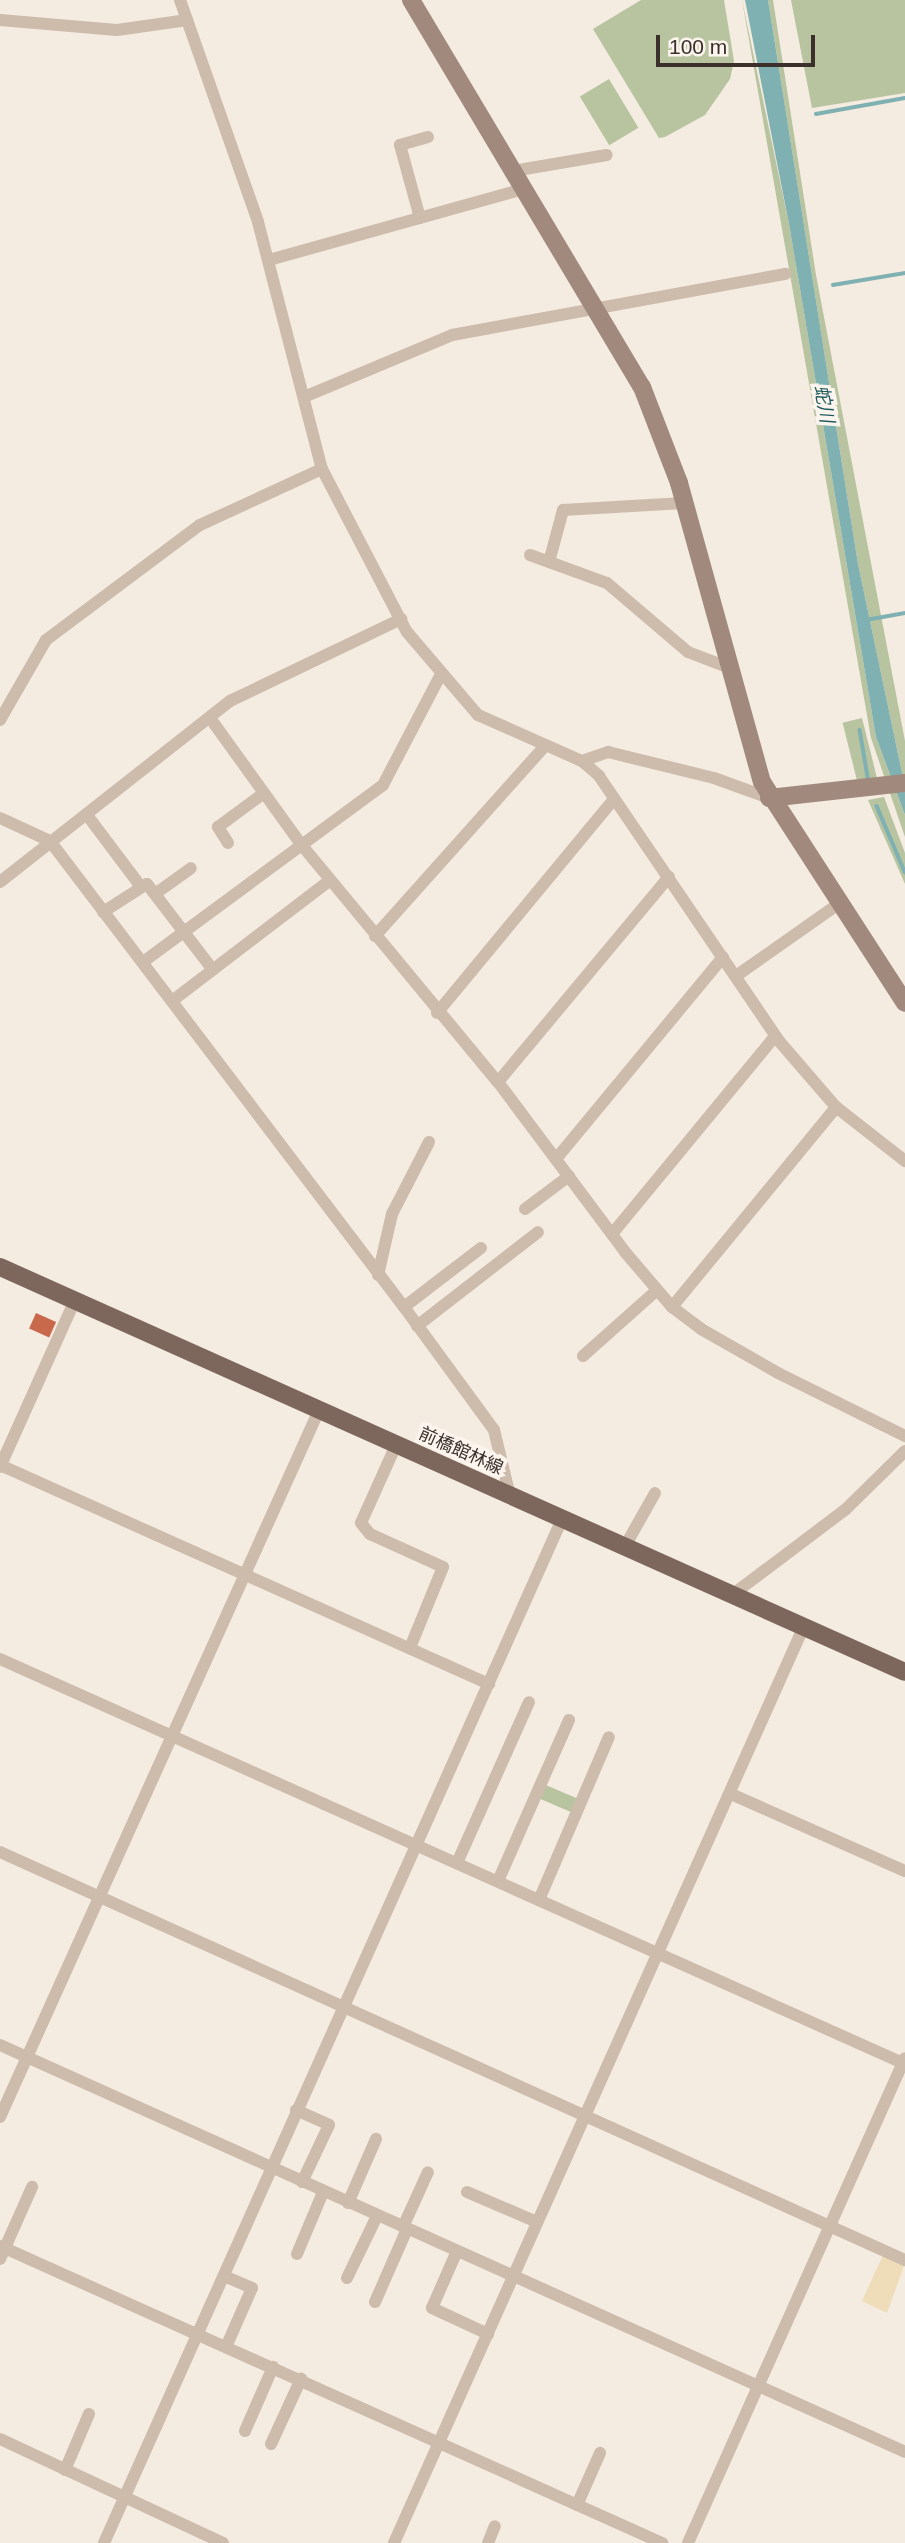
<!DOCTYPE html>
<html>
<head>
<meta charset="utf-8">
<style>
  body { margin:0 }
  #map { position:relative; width:905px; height:2543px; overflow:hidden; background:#f4ebe1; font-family:Arial,"Noto Sans JP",sans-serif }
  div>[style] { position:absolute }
  .green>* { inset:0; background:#b8c4a0; transform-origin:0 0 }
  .sand>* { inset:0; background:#efdcb8 }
  .water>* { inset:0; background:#7fb0b2 }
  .stream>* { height:3.5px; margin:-1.75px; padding:0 1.75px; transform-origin:1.75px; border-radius:1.75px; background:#7fb0b2 }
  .building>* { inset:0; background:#c8694b; transform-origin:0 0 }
  .street>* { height:12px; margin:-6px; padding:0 6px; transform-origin:6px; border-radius:6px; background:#cdbbac }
  .secondary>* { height:18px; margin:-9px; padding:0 9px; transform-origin:9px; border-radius:9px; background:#a18a7d }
  .primary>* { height:18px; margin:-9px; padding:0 9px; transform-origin:9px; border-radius:9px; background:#7d675c }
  span { translate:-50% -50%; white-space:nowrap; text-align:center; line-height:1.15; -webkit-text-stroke:7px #fbf5ee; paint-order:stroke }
  .street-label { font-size:18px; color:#3b302b }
  .water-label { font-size:19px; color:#1f5a5e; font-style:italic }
  .scale { position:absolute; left:656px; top:35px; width:159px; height:32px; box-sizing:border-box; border:4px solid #3b302b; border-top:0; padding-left:9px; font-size:21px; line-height:24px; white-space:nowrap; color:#3b302b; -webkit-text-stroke:5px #fbf5ee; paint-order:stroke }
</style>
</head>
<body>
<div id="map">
  <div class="green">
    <i style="clip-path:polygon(641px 0,724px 0,734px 61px,730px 79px,705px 115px,665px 137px,659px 138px,593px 29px)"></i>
    <i style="clip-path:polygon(742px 0,789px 224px,876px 737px,905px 815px,905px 837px,871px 738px)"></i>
    <i style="clip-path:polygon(768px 0,773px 0,816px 275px,905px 741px,905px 787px,858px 564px)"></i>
    <i style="clip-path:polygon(791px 0,905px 0,905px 93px,812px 108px)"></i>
    <i style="left:609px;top:79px;width:57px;height:34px;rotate:59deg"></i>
    <i style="left:862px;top:718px;width:62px;height:20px;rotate:76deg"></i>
    <i style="clip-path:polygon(884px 797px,905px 853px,905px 884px,868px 800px)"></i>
    <i style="left:541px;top:1783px;width:44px;height:15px;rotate:23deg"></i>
  </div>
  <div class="sand">
    <i style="clip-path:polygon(884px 2253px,905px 2263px,887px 2313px,862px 2301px)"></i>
  </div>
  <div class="water">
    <i style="clip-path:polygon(745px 0,768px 0,858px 564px,905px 787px,905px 815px,876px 737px,789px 224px)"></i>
  </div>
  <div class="stream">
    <i style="left:816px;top:114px;width:90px;rotate:-10.2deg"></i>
    <i style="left:833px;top:285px;width:73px;rotate:-9.5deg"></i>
    <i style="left:866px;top:620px;width:40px;rotate:-10deg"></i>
    <i style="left:860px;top:730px;width:48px;rotate:80.3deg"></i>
    <i style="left:877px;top:806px;width:72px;rotate:67deg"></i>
  </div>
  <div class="building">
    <i style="left:36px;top:1313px;width:22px;height:17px;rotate:24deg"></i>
  </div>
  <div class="street">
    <i style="left:180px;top:0;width:235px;rotate:70.6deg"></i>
    <i style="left:258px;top:222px;width:255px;rotate:75.5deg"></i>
    <i style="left:322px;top:469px;width:184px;rotate:62.5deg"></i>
    <i style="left:407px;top:632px;width:109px;rotate:49.5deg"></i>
    <i style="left:478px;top:715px;width:114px;rotate:23.9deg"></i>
    <i style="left:582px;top:761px;width:23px;rotate:41deg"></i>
    <i style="left:599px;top:776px;width:320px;rotate:55.8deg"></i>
    <i style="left:779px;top:1041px;width:87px;rotate:49.2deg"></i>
    <i style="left:836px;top:1107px;width:88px;rotate:38deg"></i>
    <i style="left:0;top:20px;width:117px;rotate:4.9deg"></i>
    <i style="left:117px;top:30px;width:71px;rotate:-8.1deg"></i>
    <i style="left:513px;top:171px;width:95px;rotate:-9.7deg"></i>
    <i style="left:420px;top:218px;width:76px;rotate:-105.3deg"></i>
    <i style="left:400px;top:145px;width:29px;rotate:-16deg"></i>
    <i style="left:269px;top:260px;width:264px;rotate:-15.6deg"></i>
    <i style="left:304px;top:397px;width:160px;rotate:-22.7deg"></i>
    <i style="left:452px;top:335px;width:339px;rotate:-10.4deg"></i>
    <i style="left:530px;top:555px;width:82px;rotate:20deg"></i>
    <i style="left:607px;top:583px;width:106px;rotate:40.4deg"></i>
    <i style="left:688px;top:652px;width:45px;rotate:20.9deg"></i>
    <i style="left:549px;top:562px;width:54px;rotate:-74.9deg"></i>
    <i style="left:563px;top:510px;width:121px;rotate:-3.3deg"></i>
    <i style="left:210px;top:718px;width:154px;rotate:54.2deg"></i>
    <i style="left:300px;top:843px;width:310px;rotate:50.4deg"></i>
    <i style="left:498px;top:1082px;width:212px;rotate:53.2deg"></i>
    <i style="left:625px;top:1252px;width:72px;rotate:49.5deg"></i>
    <i style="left:672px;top:1307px;width:36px;rotate:37deg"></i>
    <i style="left:701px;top:1329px;width:89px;rotate:29.7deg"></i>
    <i style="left:778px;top:1373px;width:142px;rotate:26.4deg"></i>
    <i style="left:0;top:720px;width:92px;rotate:-60.1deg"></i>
    <i style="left:46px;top:640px;width:192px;rotate:-36.8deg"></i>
    <i style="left:200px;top:525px;width:134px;rotate:-24.7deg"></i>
    <i style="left:582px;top:761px;width:28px;rotate:-19deg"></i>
    <i style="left:608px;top:752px;width:109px;rotate:13.8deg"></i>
    <i style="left:714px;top:778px;width:59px;rotate:20deg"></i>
    <i style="left:87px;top:815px;width:90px;rotate:53.1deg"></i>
    <i style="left:0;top:818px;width:55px;rotate:24.7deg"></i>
    <i style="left:50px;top:841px;width:585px;rotate:52.78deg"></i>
    <i style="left:404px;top:1307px;width:152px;rotate:53.8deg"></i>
    <i style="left:494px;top:1430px;width:68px;rotate:76.4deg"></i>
    <i style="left:228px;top:843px;width:19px;rotate:-122deg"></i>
    <i style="left:218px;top:827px;width:57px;rotate:-36.5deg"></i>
    <i style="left:0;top:882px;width:293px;rotate:-38.2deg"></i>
    <i style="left:230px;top:701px;width:190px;rotate:-25.6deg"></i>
    <i style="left:155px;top:894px;width:44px;rotate:-35.8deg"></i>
    <i style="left:103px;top:912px;width:52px;rotate:-32.5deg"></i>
    <i style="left:147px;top:884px;width:108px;rotate:52.5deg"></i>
    <i style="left:375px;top:936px;width:255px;rotate:-48.2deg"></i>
    <i style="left:143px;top:962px;width:298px;rotate:-36.4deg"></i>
    <i style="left:383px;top:785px;width:125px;rotate:-62.4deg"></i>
    <i style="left:736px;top:976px;width:123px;rotate:-35.1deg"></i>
    <i style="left:172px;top:1001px;width:199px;rotate:-37.4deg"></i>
    <i style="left:437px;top:1013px;width:278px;rotate:-50.4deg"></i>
    <i style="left:498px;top:1082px;width:267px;rotate:-50.2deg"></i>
    <i style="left:556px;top:1159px;width:262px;rotate:-50.4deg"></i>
    <i style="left:525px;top:1209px;width:55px;rotate:-36.9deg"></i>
    <i style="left:612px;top:1234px;width:256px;rotate:-50.5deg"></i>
    <i style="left:378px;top:1275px;width:63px;rotate:-77.1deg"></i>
    <i style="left:392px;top:1214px;width:81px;rotate:-62.8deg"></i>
    <i style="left:404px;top:1307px;width:97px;rotate:-37.5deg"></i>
    <i style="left:672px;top:1307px;width:259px;rotate:-50.6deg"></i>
    <i style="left:417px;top:1326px;width:153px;rotate:-37.8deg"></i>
    <i style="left:583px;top:1356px;width:99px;rotate:-41.7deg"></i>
    <i style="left:396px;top:1445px;width:85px;rotate:114.2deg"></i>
    <i style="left:361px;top:1523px;width:14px;rotate:51deg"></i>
    <i style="left:370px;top:1534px;width:80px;rotate:24.3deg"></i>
    <i style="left:443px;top:1567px;width:87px;rotate:112.2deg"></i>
    <i style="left:0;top:1465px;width:536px;rotate:24.13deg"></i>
    <i style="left:0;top:1467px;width:183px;rotate:-65.8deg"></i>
    <i style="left:624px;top:1548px;width:63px;rotate:-60.6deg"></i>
    <i style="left:732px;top:1595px;width:141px;rotate:-37deg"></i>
    <i style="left:845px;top:1510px;width:84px;rotate:-44.5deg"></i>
    <i style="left:0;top:1659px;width:991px;rotate:24.11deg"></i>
    <i style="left:731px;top:1794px;width:190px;rotate:23.9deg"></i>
    <i style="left:0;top:1852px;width:993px;rotate:24.27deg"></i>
    <i style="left:457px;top:1863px;width:176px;rotate:-65.9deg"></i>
    <i style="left:498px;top:1881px;width:176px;rotate:-66.2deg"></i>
    <i style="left:539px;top:1900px;width:177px;rotate:-66.8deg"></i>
    <i style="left:0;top:2045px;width:992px;rotate:24.21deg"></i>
    <i style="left:296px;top:2110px;width:36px;rotate:24deg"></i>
    <i style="left:329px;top:2125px;width:63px;rotate:115.3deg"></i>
    <i style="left:0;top:2117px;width:776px;rotate:-65.71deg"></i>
    <i style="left:467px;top:2192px;width:76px;rotate:23.2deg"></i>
    <i style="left:348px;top:2203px;width:70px;rotate:-66.4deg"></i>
    <i style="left:403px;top:2227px;width:60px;rotate:-65.6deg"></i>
    <i style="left:0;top:2246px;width:726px;rotate:24.16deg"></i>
    <i style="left:457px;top:2251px;width:62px;rotate:113.7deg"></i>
    <i style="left:432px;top:2308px;width:62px;rotate:24.9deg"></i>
    <i style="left:297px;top:2254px;width:67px;rotate:-67.2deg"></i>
    <i style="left:0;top:2259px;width:79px;rotate:-66deg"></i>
    <i style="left:224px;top:2276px;width:30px;rotate:23deg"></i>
    <i style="left:252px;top:2288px;width:64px;rotate:113.8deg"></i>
    <i style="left:347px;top:2278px;width:69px;rotate:-64.2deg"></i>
    <i style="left:375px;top:2302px;width:80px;rotate:-66.3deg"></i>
    <i style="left:245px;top:2431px;width:70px;rotate:-66.4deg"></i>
    <i style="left:0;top:2439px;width:246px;rotate:25deg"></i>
    <i style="left:271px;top:2444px;width:72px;rotate:-65.2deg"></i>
    <i style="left:65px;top:2470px;width:61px;rotate:-66.8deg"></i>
    <i style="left:577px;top:2505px;width:57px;rotate:-66.1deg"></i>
    <i style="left:104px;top:2543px;width:1122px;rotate:-65.9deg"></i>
    <i style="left:394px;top:2543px;width:1004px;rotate:-65.91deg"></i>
    <i style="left:488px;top:2543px;width:18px;rotate:-68deg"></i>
    <i style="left:688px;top:2543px;width:531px;rotate:-65.9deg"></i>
  </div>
  <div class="secondary">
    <i style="left:411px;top:0;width:451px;rotate:59.2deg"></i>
    <i style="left:642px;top:387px;width:103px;rotate:68.9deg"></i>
    <i style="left:679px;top:483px;width:310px;rotate:74.5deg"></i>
    <i style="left:762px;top:782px;width:263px;rotate:57.1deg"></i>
    <i style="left:769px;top:798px;width:137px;rotate:-6.3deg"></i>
  </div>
  <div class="primary">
    <i style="left:0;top:1267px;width:991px;rotate:24.11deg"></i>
  </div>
  <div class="street-label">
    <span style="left:461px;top:1451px;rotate:24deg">前橋館林線</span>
  </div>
  <div class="water-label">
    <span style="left:824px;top:404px;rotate:80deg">蛇川</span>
  </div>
  <div class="scale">100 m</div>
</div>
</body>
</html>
